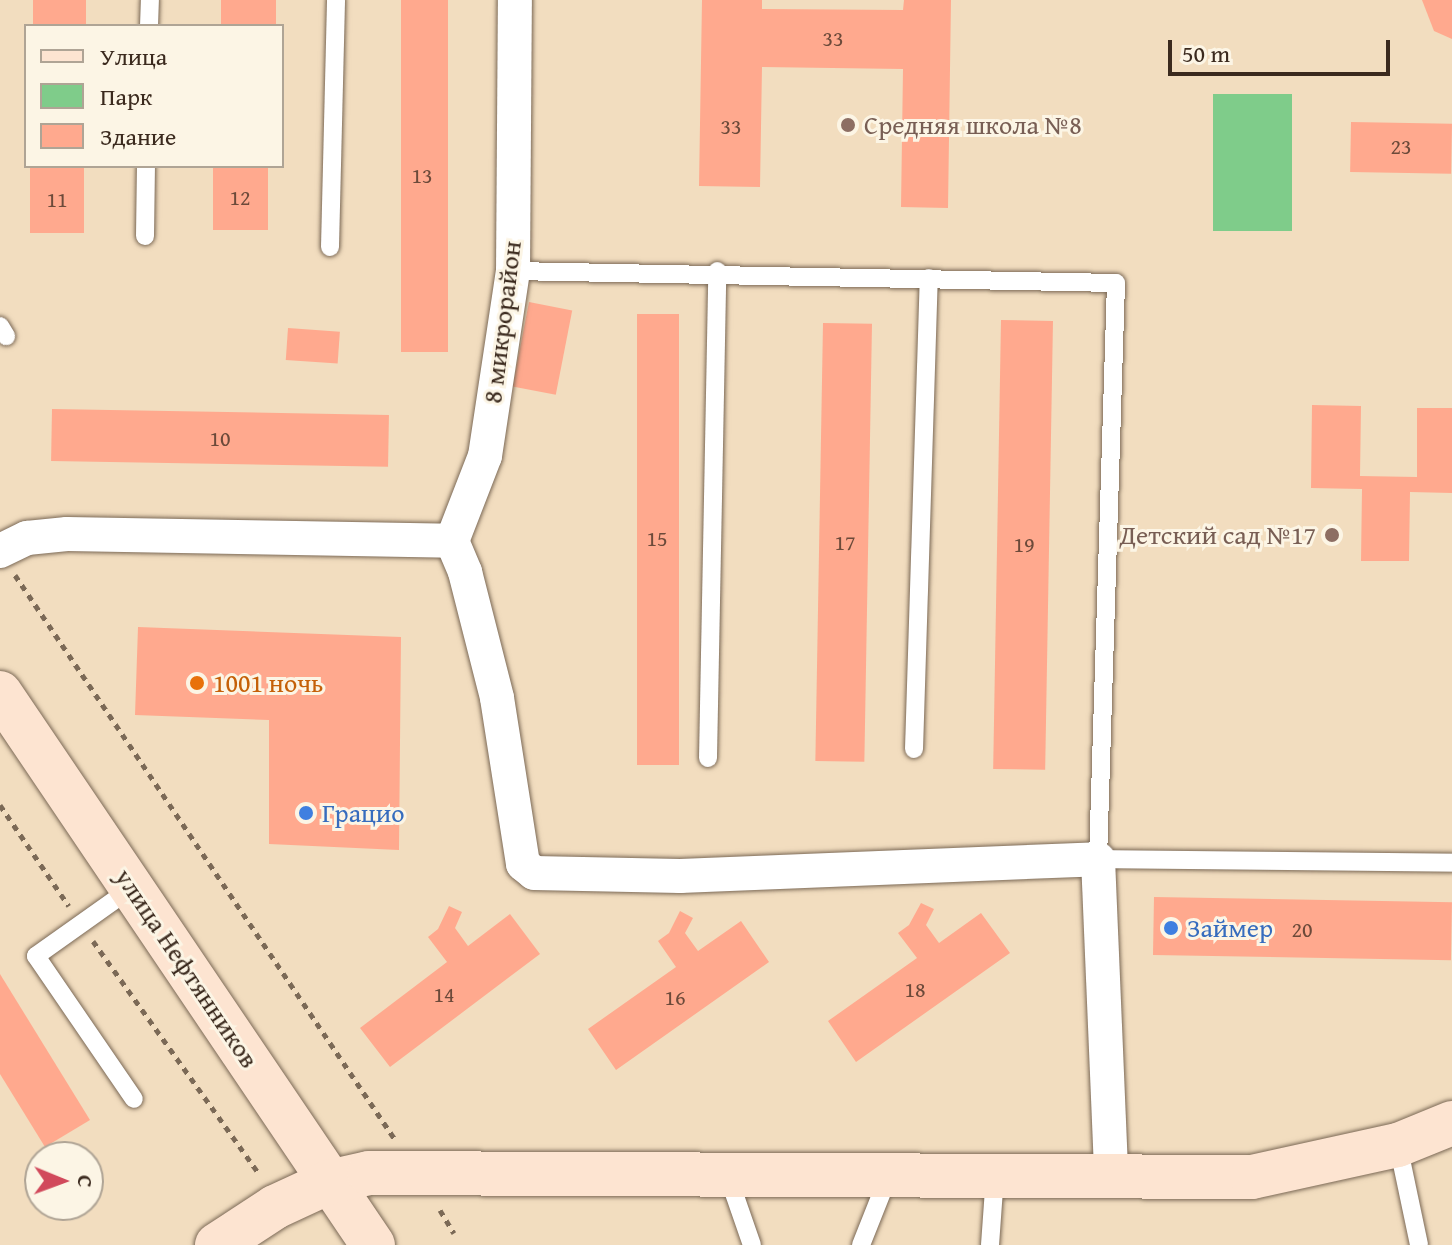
<!DOCTYPE html>
<html>
<head>
<meta charset="utf-8">
<style>
  body { margin:0 }
  #map { position:relative; width:1452px; height:1245px; overflow:hidden; background:#f2ddbf; font-family:"Gentium Book Plus",serif }
  div>[style] { position:absolute }
  .green>* { inset:0; background:#7fcc8a; transform-origin:0 0 }
  .building>* { inset:0; background:#ffa98e; transform-origin:0 0 }
  .path>* { height:5px; margin-top:-2.5px; transform-origin:0; background:repeating-linear-gradient(90deg,#7b6956 0 6px,transparent 0 12px) }
  .roads { filter:drop-shadow(0 0 2px #7b6956) drop-shadow(0 0 2px #7b6956) }
  .lane>* { height:18px; margin:-9px; padding:0 9px; transform-origin:9px; border-radius:9px; background:#fff }
  .street>* { height:34px; margin:-17px; padding:0 17px; transform-origin:17px; border-radius:17px; background:#fff }
  .secondary>* { height:44px; margin:-22px; padding:0 22px; transform-origin:22px; border-radius:22px; background:#fde4d1 }
  .dots>* { width:22px; height:22px; translate:-50% -50%; box-sizing:border-box; border:4px solid #fcf5e5; border-radius:50% }
  span { translate:-50% -50%; white-space:nowrap; text-align:center; line-height:1.15; -webkit-text-stroke:6px #fcf5e5; paint-order:stroke }
  .number-label { font-size:22px; color:#6c4a3a }
  .number-label span { -webkit-text-stroke-width:0 }
  .education-label { font-size:26px; color:#785e54 }
  .left { translate:0 -50%; text-align:left }
  .right { translate:-100% -50%; text-align:right }
  .street-label { font-size:26px; color:#3b2a1e }
  .food-label { font-size:26px; color:#c56008 }
  .shop-label { font-size:26px; color:#366cbe }
  .legend { position:absolute; left:24px; top:24px; width:260px; height:144px; box-sizing:border-box; background:#fcf5e5; border:2px solid #afa495; margin:0; padding:10px 14px; list-style:none; font-size:24px; color:#3b2a1e }
  .legend li { display:flex; align-items:center; gap:16px; height:40px }
  .legend b { width:40px; border:2px solid #afa495 }
  .north { position:absolute; left:24px; top:1141px; width:80px; height:80px; box-sizing:border-box; background:#fcf5e5; border:2px solid #afa495; border-radius:50%; rotate:91deg; font-size:22px; font-weight:700; line-height:32px; text-align:center; color:#3b2a1e }
  .north::after { content:''; display:block; margin:auto; width:28px; height:36px; background:#d1495b; clip-path:polygon(50% 0,100% 100%,50% 72%,0 100%) }
  .scale { position:absolute; left:1168px; top:40px; width:222px; height:36px; box-sizing:border-box; border:4px solid #3b2a1e; border-top:0; padding-left:10px; font-size:24px; line-height:28px; white-space:nowrap; color:#3b2a1e; -webkit-text-stroke:6px #fcf5e5; paint-order:stroke }
</style>
</head>
<body>
<div id="map">
  <div class="green">
    <i style="left:1213px;top:94px;width:79px;height:137px"></i>
  </div>
  <div class="building">
    <i style="left:33px;top:0;width:53px;height:26px"></i>
    <i style="left:221px;top:0;width:55px;height:26px"></i>
    <i style="left:401px;top:0;width:47px;height:352px"></i>
    <i style="clip-path:polygon(702px 0,762px 0,762px 9px,903px 10px,904px 0,951px 0,948px 208px,901px 207px,903px 69px,762px 67px,760px 187px,699px 186px)"></i>
    <i style="clip-path:polygon(1422px 0,1452px 0,1452px 39px,1434px 31px)"></i>
    <i style="left:1351px;top:122px;width:101px;height:50px;rotate:1deg"></i>
    <i style="left:30px;top:166px;width:54px;height:67px"></i>
    <i style="left:213px;top:166px;width:55px;height:64px"></i>
    <i style="left:529px;top:302px;width:44px;height:86px;rotate:11deg"></i>
    <i style="left:637px;top:314px;width:42px;height:451px"></i>
    <i style="left:1001px;top:320px;width:52px;height:449px;rotate:1deg"></i>
    <i style="left:823px;top:323px;width:49px;height:438px;rotate:1deg"></i>
    <i style="left:288px;top:328px;width:52px;height:32px;rotate:4deg"></i>
    <i style="clip-path:polygon(1312px 405px,1361px 406px,1360px 476px,1417px 477px,1417px 408px,1452px 408px,1452px 493px,1410px 492px,1409px 561px,1361px 561px,1362px 489px,1311px 488px)"></i>
    <i style="left:52px;top:409px;width:337px;height:52px;rotate:1deg"></i>
    <i style="clip-path:polygon(138px 627px,401px 637px,399px 850px,269px 844px,269px 720px,135px 715px)"></i>
    <i style="left:1154px;top:897px;width:298px;height:58px;rotate:1deg"></i>
    <i style="clip-path:polygon(921px 903px,934px 909px,926px 925px,939px 943px,981px 913px,1010px 953px,856px 1062px,828px 1021px,917px 958px,898px 933px,909px 925px)"></i>
    <i style="clip-path:polygon(449px 906px,462px 912px,455px 928px,468px 946px,510px 914px,540px 954px,390px 1067px,360px 1028px,447px 962px,428px 937px,438px 929px)"></i>
    <i style="clip-path:polygon(680px 911px,693px 918px,685px 933px,698px 951px,741px 921px,769px 962px,616px 1070px,588px 1029px,676px 967px,658px 941px,669px 933px)"></i>
    <i style="clip-path:polygon(0 974px,90px 1120px,45px 1147px,0 1074px)"></i>
  </div>
  <div class="path">
    <i style="left:15px;top:575px;width:679px;rotate:56.05deg"></i>
    <i style="left:0;top:805px;width:122px;rotate:55.7deg"></i>
    <i style="left:93px;top:941px;width:286px;rotate:54.5deg"></i>
    <i style="left:440px;top:1210px;width:27px;rotate:59deg"></i>
  </div>
  <div class="roads">
    <div class="lane">
      <i style="left:149px;top:26px;width:26px;rotate:-88deg"></i>
      <i style="left:145px;top:236px;width:70px;rotate:-89.2deg"></i>
      <i style="left:330px;top:247px;width:247px;rotate:-88.6deg"></i>
      <i style="left:513px;top:271px;width:603px;rotate:1.14deg"></i>
      <i style="left:1116px;top:283px;width:576px;rotate:91.79deg"></i>
      <i style="left:1098px;top:859px;width:354px;rotate:0.6deg"></i>
      <i style="left:0;top:326px;width:12px;rotate:59deg"></i>
      <i style="left:914px;top:749px;width:471px;rotate:-88.2deg"></i>
      <i style="left:708px;top:758px;width:487px;rotate:-88.9deg"></i>
      <i style="left:133px;top:887px;width:119px;rotate:144.6deg"></i>
      <i style="left:36px;top:956px;width:173px;rotate:55.6deg"></i>
      <i style="left:1398px;top:1145px;width:102px;rotate:78.1deg"></i>
      <i style="left:727px;top:1173px;width:76px;rotate:70.9deg"></i>
      <i style="left:861px;top:1245px;width:73px;rotate:-68.3deg"></i>
      <i style="left:990px;top:1245px;width:69px;rotate:-85.9deg"></i>
    </div>
    <div class="street">
      <i style="left:452px;top:541px;width:91px;rotate:-68.8deg"></i>
      <i style="left:485px;top:456px;width:187px;rotate:-81.4deg"></i>
      <i style="left:513px;top:271px;width:271px;rotate:-89.6deg"></i>
      <i style="left:0;top:551px;width:30px;rotate:-26deg"></i>
      <i style="left:27px;top:538px;width:40px;rotate:-5.7deg"></i>
      <i style="left:67px;top:534px;width:385px;rotate:1deg"></i>
      <i style="left:452px;top:541px;width:34px;rotate:67deg"></i>
      <i style="left:465px;top:572px;width:130px;rotate:75.7deg"></i>
      <i style="left:497px;top:698px;width:168px;rotate:81.1deg"></i>
      <i style="left:523px;top:864px;width:14px;rotate:39deg"></i>
      <i style="left:534px;top:873px;width:146px;rotate:1.2deg"></i>
      <i style="left:680px;top:876px;width:418px;rotate:-2.3deg"></i>
      <i style="left:1098px;top:859px;width:316px;rotate:87.6deg"></i>
    </div>
    <div class="secondary">
      <i style="left:0;top:693px;width:666px;rotate:55.95deg"></i>
      <i style="left:217px;top:1245px;width:69px;rotate:-33.2deg"></i>
      <i style="left:275px;top:1207px;width:60px;rotate:-24.8deg"></i>
      <i style="left:329px;top:1182px;width:41px;rotate:-12.7deg"></i>
      <i style="left:369px;top:1173px;width:883px;rotate:0.26deg"></i>
      <i style="left:1252px;top:1177px;width:149px;rotate:-12.4deg"></i>
      <i style="left:1398px;top:1145px;width:58px;rotate:-22.2deg"></i>
    </div>
  </div>
  <div class="dots">
    <i style="left:848px;top:125px;background:#8d6e63"></i>
    <i style="left:1332px;top:535px;background:#8d6e63"></i>
    <i style="left:197px;top:683px;background:#e8710a"></i>
    <i style="left:306px;top:813px;background:#3f7fe0"></i>
    <i style="left:1171px;top:928px;background:#3f7fe0"></i>
  </div>
  <div class="number-label">
    <span style="left:833px;top:39px">33</span>
    <span style="left:731px;top:127px">33</span>
    <span style="left:1401px;top:147px">23</span>
    <span style="left:422px;top:176px">13</span>
    <span style="left:240px;top:198px">12</span>
    <span style="left:57px;top:200px">11</span>
    <span style="left:220px;top:439px">10</span>
    <span style="left:657px;top:539px">15</span>
    <span style="left:845px;top:543px">17</span>
    <span style="left:1024px;top:545px">19</span>
    <span style="left:1302px;top:930px">20</span>
    <span style="left:915px;top:990px">18</span>
    <span style="left:444px;top:995px">14</span>
    <span style="left:675px;top:998px">16</span>
  </div>
  <div class="education-label">
    <span class="left" style="left:864px;top:125px">Средняя школа №8</span>
    <span class="right" style="left:1316px;top:535px">Детский сад №17</span>
  </div>
  <div class="street-label">
    <span style="left:502px;top:322px;rotate:-83deg">8 микрорайон</span>
    <span style="left:187px;top:968px;rotate:56deg">улица Нефтянников</span>
  </div>
  <div class="food-label">
    <span class="left" style="left:213px;top:683px">1001 ночь</span>
  </div>
  <div class="shop-label">
    <span class="left" style="left:322px;top:813px">Грацио</span>
    <span class="left" style="left:1187px;top:928px">Займер</span>
  </div>
  <ul class="legend">
  <li><b style="height:10px;background:#fde4d1"></b>Улица</li>
  <li><b style="height:22px;background:#7fcc8a"></b>Парк</li>
  <li><b style="height:22px;background:#ffa98e"></b>Здание</li>
  </ul>
  <div class="north">С</div>
  <div class="scale">50 m</div>
</div>
</body>
</html>
